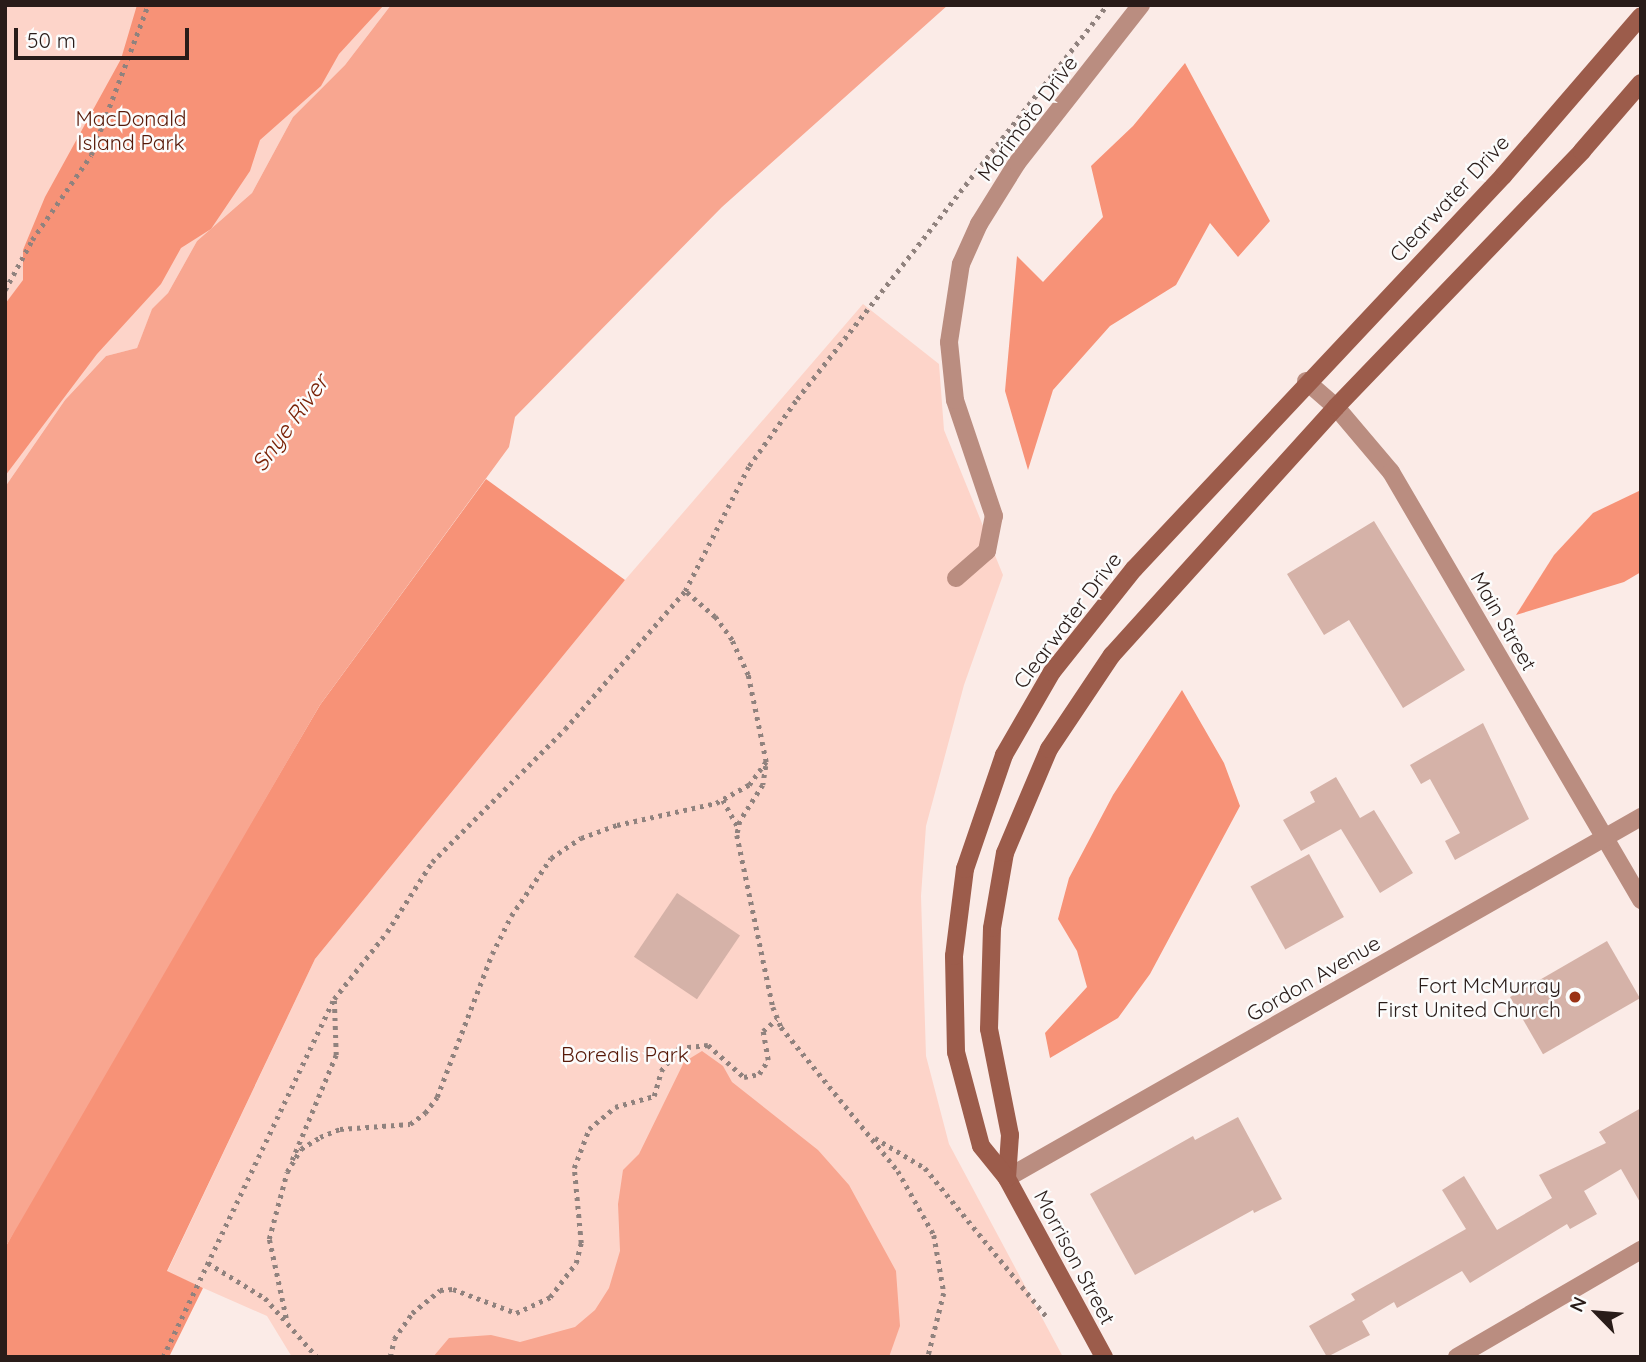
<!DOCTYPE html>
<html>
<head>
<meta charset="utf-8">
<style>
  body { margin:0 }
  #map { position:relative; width:1646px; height:1362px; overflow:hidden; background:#fbebe7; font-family:Quicksand,sans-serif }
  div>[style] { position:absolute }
  .green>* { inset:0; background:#fdd4c9 }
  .forest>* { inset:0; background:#f79277 }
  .water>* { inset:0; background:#f8a690 }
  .building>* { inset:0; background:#d5b2a8; transform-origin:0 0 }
  .path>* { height:4.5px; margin-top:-2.25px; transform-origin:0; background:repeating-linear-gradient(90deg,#90827e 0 3.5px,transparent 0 8.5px) }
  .minor>* { height:18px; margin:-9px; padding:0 9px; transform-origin:9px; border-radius:9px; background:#ba8d80 }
  .secondary>* { height:18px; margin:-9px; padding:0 9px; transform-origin:9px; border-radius:9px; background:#9c5c4b }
  .dots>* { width:19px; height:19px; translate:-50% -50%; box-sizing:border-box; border:4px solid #fcfcfc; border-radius:50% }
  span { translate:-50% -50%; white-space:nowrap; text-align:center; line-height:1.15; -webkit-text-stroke:5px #fcfcfc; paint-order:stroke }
  .park-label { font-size:21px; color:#571908 }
  .street-label { font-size:21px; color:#291c19 }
  .poi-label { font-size:21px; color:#291c19 }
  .right { translate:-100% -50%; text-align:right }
  .water-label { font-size:23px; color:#7a2207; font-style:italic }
  .frame { position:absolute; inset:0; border:7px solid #291c19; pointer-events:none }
  .north { position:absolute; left:1562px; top:1278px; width:70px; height:70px; -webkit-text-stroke:5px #fcfcfc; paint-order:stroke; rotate:295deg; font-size:19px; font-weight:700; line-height:28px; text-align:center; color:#291c19 }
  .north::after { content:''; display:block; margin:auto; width:24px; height:32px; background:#291c19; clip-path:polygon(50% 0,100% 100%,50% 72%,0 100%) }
  .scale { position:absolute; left:14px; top:28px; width:175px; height:32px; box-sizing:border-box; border:4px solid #291c19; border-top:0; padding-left:9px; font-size:21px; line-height:24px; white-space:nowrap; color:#291c19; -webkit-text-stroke:5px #fcfcfc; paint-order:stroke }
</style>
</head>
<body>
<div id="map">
  <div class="green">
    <i style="clip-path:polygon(5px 5px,391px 5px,345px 65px,293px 117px,252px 193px,197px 241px,168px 293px,152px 310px,137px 348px,106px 356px,65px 400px,5px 487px)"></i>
    <i style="clip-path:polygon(863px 304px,939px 364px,944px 430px,1003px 575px,964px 685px,926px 826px,921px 896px,926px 1056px,949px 1144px,1063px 1357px,292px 1357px,267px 1316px,167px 1272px,315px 959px,625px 580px)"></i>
  </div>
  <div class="forest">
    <i style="clip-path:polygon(137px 5px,384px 5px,339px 54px,321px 86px,260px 140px,250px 171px,211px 229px,181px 248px,161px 284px,97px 354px,5px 476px,5px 304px,23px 280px,23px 250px,45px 197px,121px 59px)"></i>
    <i style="clip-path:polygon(1185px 63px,1270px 221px,1238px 257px,1210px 223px,1176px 285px,1110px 326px,1053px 390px,1028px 470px,1005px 391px,1017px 256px,1043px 282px,1103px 217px,1091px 166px,1133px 126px)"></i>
    <i style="clip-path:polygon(486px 479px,625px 580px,315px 959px,167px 1271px,203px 1288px,169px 1357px,5px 1357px,5px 1248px,39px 1184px,320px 705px)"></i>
    <i style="clip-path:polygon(1641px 490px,1641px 572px,1624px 582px,1516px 615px,1554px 555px,1593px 513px)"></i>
    <i style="clip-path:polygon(1182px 690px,1224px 763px,1240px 806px,1150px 974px,1118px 1018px,1050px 1058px,1045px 1033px,1087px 987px,1077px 951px,1058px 919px,1069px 878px,1113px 795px)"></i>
  </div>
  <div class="water">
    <i style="clip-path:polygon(391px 5px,948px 5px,722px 207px,515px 417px,509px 447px,320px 705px,5px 1248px,5px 487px,65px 400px,106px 356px,137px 348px,152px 309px,168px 293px,197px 241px,252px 193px,293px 117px,345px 65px)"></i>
    <i style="clip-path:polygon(702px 1051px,723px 1066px,732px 1082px,818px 1150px,849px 1185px,896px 1271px,900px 1326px,889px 1357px,433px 1357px,449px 1338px,491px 1335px,520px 1342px,575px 1327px,595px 1310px,609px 1288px,620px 1251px,618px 1204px,623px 1170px,639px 1154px,684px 1062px)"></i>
  </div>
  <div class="building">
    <i style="clip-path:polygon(1374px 521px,1465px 670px,1403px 708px,1349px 620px,1324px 635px,1287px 574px)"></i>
    <i style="clip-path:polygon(1483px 723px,1529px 819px,1455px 860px,1445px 841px,1460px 833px,1430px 779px,1421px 784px,1410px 765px)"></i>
    <i style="clip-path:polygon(1336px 777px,1360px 818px,1374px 810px,1413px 873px,1380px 893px,1341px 829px,1301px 851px,1283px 820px,1315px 802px,1310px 792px)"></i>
    <i style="left:1309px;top:854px;width:72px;height:67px;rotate:61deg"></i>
    <i style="left:677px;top:893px;width:76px;height:77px;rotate:34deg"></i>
    <i style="left:1607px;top:941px;width:66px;height:112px;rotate:60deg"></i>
    <i style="clip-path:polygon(1641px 1108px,1641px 1204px,1621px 1169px,1584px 1191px,1597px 1214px,1570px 1229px,1567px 1224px,1470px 1283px,1462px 1271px,1397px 1308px,1394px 1302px,1362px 1321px,1370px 1335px,1327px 1357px,1309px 1326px,1355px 1300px,1351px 1294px,1466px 1229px,1442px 1190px,1464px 1176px,1497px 1230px,1552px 1198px,1539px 1175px,1606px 1143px,1599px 1132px)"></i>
    <i style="clip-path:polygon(1238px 1117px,1282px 1199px,1254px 1213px,1253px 1210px,1135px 1275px,1090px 1194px,1193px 1136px,1195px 1140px)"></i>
  </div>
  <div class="path">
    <i style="left:5px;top:290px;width:57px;rotate:-61.6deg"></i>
    <i style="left:32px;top:240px;width:103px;rotate:-55.2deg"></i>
    <i style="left:91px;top:155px;width:160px;rotate:-69.2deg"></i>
    <i style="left:766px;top:766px;width:19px;rotate:99deg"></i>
    <i style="left:763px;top:785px;width:43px;rotate:122.6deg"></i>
    <i style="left:740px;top:821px;width:14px;rotate:102deg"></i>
    <i style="left:737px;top:835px;width:176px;rotate:78.2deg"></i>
    <i style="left:773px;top:1007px;width:22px;rotate:68deg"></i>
    <i style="left:781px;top:1027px;width:186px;rotate:50.9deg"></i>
    <i style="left:898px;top:1171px;width:73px;rotate:60.6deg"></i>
    <i style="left:934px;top:1235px;width:59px;rotate:80.2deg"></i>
    <i style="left:944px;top:1293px;width:66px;rotate:104deg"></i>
    <i style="left:723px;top:800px;width:31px;rotate:61deg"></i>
    <i style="left:875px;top:1138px;width:58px;rotate:31deg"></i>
    <i style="left:925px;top:1168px;width:193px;rotate:50.7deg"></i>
    <i style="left:292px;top:1160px;width:114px;rotate:-67.3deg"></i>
    <i style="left:336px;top:1055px;width:56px;rotate:-92deg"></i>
    <i style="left:208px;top:1263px;width:67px;rotate:31.6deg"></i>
    <i style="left:265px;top:1298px;width:79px;rotate:48.6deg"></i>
    <i style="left:286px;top:1318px;width:81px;rotate:-102.1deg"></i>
    <i style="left:269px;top:1239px;width:69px;rotate:-75deg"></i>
    <i style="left:287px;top:1172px;width:27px;rotate:-59deg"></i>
    <i style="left:301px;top:1149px;width:22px;rotate:-32deg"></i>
    <i style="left:320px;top:1137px;width:22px;rotate:-22deg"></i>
    <i style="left:340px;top:1129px;width:70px;rotate:-4.1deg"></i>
    <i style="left:410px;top:1124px;width:19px;rotate:-36deg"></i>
    <i style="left:425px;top:1113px;width:20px;rotate:-53deg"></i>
    <i style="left:437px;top:1097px;width:153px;rotate:-69deg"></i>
    <i style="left:492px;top:954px;width:42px;rotate:-63.4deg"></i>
    <i style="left:511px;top:916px;width:70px;rotate:-55.4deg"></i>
    <i style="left:551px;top:858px;width:36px;rotate:-34deg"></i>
    <i style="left:581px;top:838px;width:38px;rotate:-20deg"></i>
    <i style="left:617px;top:825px;width:101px;rotate:-12.5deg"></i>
    <i style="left:716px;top:803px;width:38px;rotate:-29deg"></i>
    <i style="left:749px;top:785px;width:29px;rotate:-54deg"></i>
    <i style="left:766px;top:762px;width:89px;rotate:-101.7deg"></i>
    <i style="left:748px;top:675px;width:38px;rotate:-115deg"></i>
    <i style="left:732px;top:640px;width:29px;rotate:-126deg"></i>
    <i style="left:715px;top:617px;width:40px;rotate:-139deg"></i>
    <i style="left:163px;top:1357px;width:397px;rotate:-64.5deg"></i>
    <i style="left:334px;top:999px;width:85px;rotate:-51.7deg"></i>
    <i style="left:387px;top:932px;width:83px;rotate:-57.3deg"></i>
    <i style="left:432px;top:862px;width:188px;rotate:-45deg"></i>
    <i style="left:565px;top:729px;width:183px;rotate:-49deg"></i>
    <i style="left:685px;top:591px;width:140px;rotate:-62.9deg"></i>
    <i style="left:749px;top:466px;width:82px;rotate:-54.4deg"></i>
    <i style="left:797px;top:399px;width:501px;rotate:-51.8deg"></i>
    <i style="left:390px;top:1357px;width:18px;rotate:-77deg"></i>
    <i style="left:394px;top:1339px;width:32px;rotate:-55deg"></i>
    <i style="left:412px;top:1313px;width:36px;rotate:-39deg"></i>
    <i style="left:440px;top:1290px;width:13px;rotate:-4deg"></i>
    <i style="left:453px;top:1289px;width:67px;rotate:20.9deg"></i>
    <i style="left:516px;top:1313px;width:38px;rotate:-25deg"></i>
    <i style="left:550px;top:1297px;width:43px;rotate:-52.6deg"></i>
    <i style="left:576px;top:1263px;width:21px;rotate:-76deg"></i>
    <i style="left:581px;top:1243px;width:75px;rotate:-95.3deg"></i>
    <i style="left:574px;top:1168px;width:42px;rotate:-69deg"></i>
    <i style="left:589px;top:1129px;width:34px;rotate:-40deg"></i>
    <i style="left:615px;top:1107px;width:41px;rotate:-15.8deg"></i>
    <i style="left:654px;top:1096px;width:26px;rotate:-74deg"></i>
    <i style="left:661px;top:1071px;width:29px;rotate:-52deg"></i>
    <i style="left:679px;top:1048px;width:29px;rotate:-6deg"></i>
    <i style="left:708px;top:1045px;width:48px;rotate:41.6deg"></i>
    <i style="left:744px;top:1077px;width:15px;rotate:-11deg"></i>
    <i style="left:759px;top:1074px;width:17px;rotate:-57deg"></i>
    <i style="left:768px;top:1060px;width:29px;rotate:-100deg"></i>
    <i style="left:763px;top:1031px;width:18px;rotate:-41deg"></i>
  </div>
  <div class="minor">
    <i style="left:1306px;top:381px;width:40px;rotate:41deg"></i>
    <i style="left:1336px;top:407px;width:85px;rotate:49.8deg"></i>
    <i style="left:1391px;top:472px;width:496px;rotate:59.7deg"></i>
    <i style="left:956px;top:578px;width:41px;rotate:-41.1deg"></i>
    <i style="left:987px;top:551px;width:36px;rotate:-79deg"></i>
    <i style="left:994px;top:516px;width:122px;rotate:-108.6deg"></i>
    <i style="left:955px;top:400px;width:58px;rotate:-95.9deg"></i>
    <i style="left:949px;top:342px;width:79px;rotate:-81.3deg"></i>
    <i style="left:961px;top:264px;width:44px;rotate:-65.8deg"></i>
    <i style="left:979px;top:224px;width:72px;rotate:-58.1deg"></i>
    <i style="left:1017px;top:163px;width:201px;rotate:-51.9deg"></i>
    <i style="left:1007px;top:1178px;width:730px;rotate:-29.66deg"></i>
    <i style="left:1457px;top:1357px;width:213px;rotate:-30.2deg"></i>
  </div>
  <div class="secondary">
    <i style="left:1007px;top:1178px;width:43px;rotate:-86deg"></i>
    <i style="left:1010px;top:1135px;width:108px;rotate:-101.2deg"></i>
    <i style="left:989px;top:1029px;width:101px;rotate:-88.3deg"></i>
    <i style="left:992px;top:928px;width:76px;rotate:-80.2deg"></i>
    <i style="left:1005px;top:853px;width:113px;rotate:-67.1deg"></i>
    <i style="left:1049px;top:749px;width:113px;rotate:-56.2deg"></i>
    <i style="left:1112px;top:655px;width:334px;rotate:-47.9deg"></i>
    <i style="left:1336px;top:407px;width:355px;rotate:-46.1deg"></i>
    <i style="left:1582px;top:151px;width:90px;rotate:-49.1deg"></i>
    <i style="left:1104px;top:1357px;width:204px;rotate:-118.5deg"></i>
    <i style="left:1007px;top:1178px;width:41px;rotate:-129.1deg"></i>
    <i style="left:981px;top:1146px;width:97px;rotate:-104.9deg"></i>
    <i style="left:956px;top:1052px;width:96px;rotate:-91.2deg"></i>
    <i style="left:954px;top:956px;width:88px;rotate:-82.8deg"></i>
    <i style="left:965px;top:869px;width:120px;rotate:-71.1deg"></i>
    <i style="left:1004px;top:755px;width:96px;rotate:-60deg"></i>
    <i style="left:1052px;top:672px;width:132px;rotate:-51.5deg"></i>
    <i style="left:1134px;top:569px;width:539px;rotate:-46.8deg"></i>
    <i style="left:1503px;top:176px;width:211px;rotate:-49.2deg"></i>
  </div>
  <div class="dots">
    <i style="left:1575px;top:997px;background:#9a3215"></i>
  </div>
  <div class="park-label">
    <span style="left:131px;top:130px">MacDonald<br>Island Park</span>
    <span style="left:625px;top:1054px">Borealis Park</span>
  </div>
  <div class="street-label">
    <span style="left:1027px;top:118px;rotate:-53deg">Morimoto Drive</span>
    <span style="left:1449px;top:198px;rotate:-47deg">Clearwater Drive</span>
    <span style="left:1067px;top:620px;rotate:-53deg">Clearwater Drive</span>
    <span style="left:1504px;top:621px;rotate:60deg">Main Street</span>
    <span style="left:1313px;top:978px;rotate:-30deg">Gordon Avenue</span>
    <span style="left:1075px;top:1257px;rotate:62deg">Morrison Street</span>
  </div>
  <div class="poi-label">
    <span class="right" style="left:1561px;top:997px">Fort McMurray<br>First United Church</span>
  </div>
  <div class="water-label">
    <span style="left:290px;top:423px;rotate:-54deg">Snye River</span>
  </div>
  <div class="frame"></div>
  <div class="north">N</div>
  <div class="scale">50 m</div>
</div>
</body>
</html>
